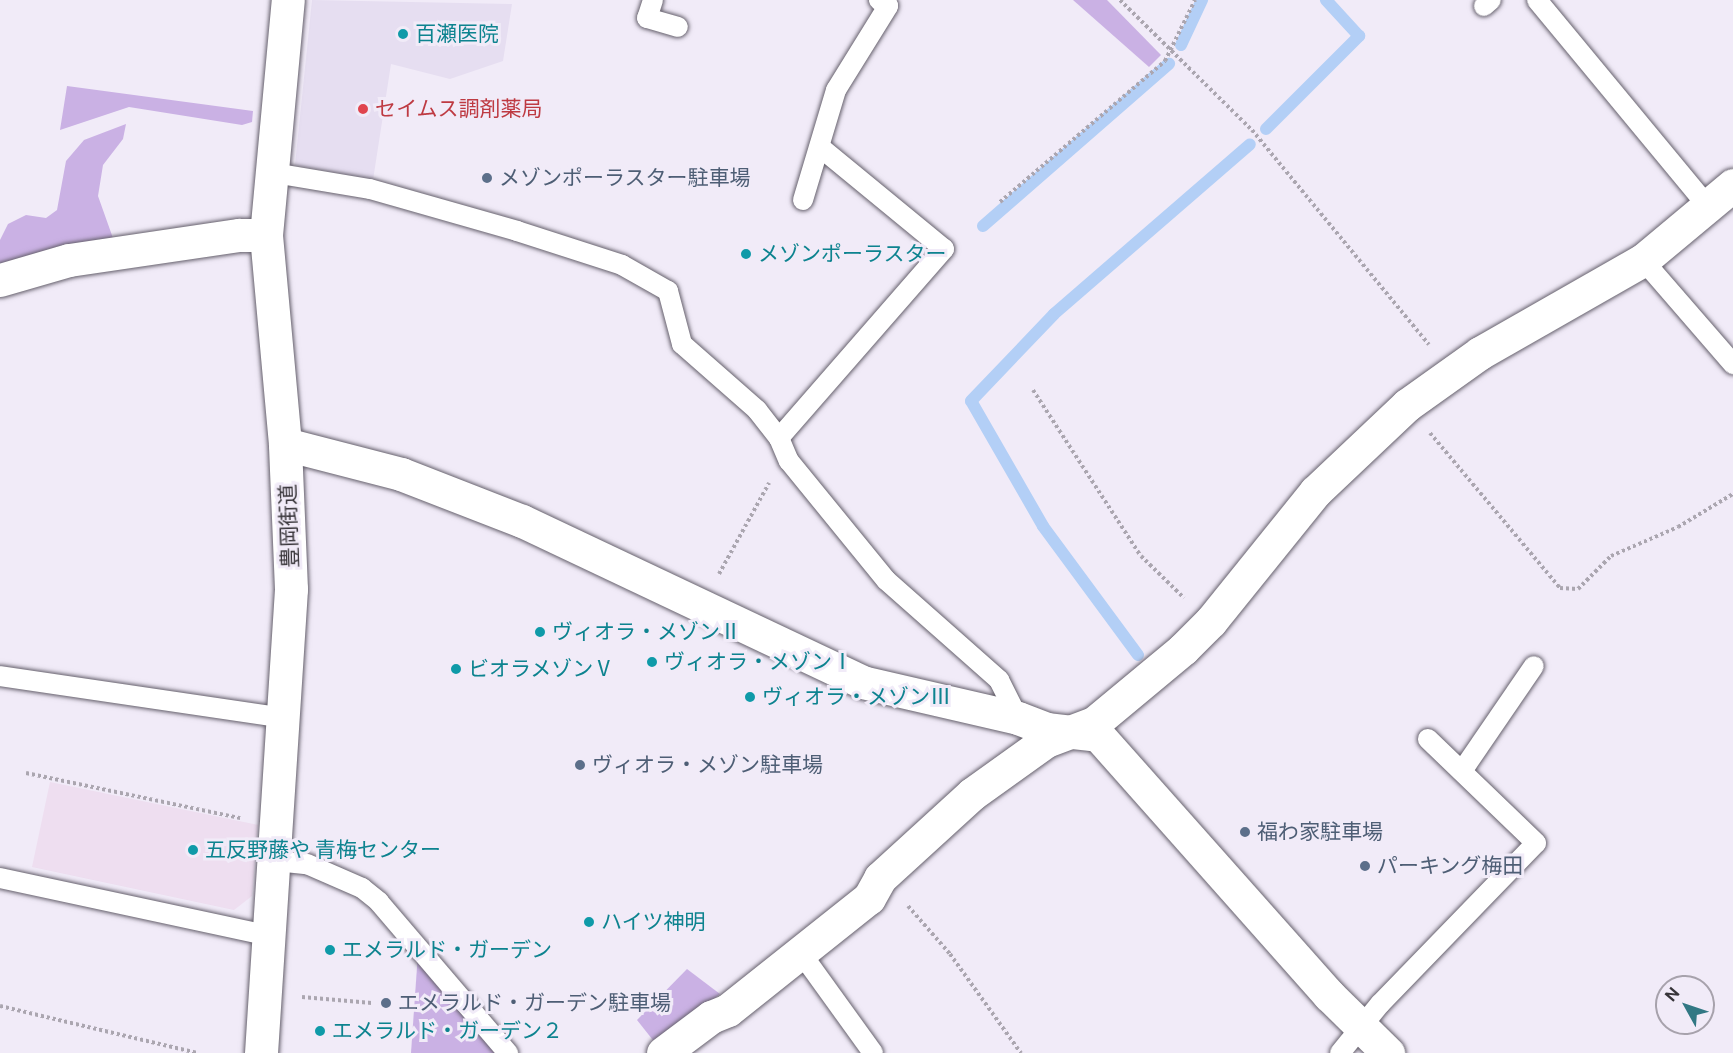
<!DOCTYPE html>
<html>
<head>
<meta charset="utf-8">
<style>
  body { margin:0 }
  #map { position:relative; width:1733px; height:1053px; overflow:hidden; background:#f1ebf8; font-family:"Public Sans","Noto Sans JP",sans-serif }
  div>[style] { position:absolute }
  .built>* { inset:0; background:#e6def1 }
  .industrial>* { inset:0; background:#eedef0 }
  .green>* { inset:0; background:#cab1e4 }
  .stream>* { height:12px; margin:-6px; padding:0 6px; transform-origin:6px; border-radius:6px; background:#b3cff6 }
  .path>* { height:4px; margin-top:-2px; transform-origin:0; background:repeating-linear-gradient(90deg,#aba6b0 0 3px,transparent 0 6px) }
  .roads { filter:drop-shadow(0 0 2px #65606c) drop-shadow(0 0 2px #65606c) }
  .service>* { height:20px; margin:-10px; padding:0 10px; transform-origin:10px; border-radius:10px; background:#fff }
  .minor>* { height:33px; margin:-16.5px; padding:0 16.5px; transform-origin:16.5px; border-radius:16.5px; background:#fff }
  .primary>* { height:33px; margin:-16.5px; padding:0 16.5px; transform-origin:16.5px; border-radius:16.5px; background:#fff }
  .dots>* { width:16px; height:16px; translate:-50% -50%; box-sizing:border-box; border:3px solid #f1ebf8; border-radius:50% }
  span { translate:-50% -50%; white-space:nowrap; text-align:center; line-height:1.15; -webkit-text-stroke:6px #f1ebf8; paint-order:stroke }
  .culture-label { font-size:21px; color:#0d838f }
  .left { translate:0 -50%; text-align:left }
  .health-label { font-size:21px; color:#be3a42 }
  .service-label { font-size:21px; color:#4e5e75 }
  .street-label { font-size:21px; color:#373439 }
  .north { position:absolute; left:1655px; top:975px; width:60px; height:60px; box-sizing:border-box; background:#f1ebf8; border:2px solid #a7a2ac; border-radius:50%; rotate:310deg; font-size:16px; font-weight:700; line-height:24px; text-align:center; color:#373439 }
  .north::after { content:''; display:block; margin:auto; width:21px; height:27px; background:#327884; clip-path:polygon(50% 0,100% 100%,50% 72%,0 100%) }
</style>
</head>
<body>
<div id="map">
  <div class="built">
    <i style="clip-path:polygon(312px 0,512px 4px,503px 61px,450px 79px,391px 64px,373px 180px,295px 165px)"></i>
  </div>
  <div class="industrial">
    <i style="clip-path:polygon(50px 782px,258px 825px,252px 896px,234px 910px,32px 867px)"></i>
  </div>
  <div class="green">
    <i style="clip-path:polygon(1073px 0,1107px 0,1161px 55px,1149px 67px)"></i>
    <i style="clip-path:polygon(67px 86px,253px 111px,252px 122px,242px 125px,129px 107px,60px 130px)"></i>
    <i style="clip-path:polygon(126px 124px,123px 139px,103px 165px,98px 196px,114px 241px,0 266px,0 240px,8px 224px,26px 215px,46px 218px,57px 210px,66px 161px,84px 140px)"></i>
    <i style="clip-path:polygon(418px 953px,499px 1053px,411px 1053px)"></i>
    <i style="clip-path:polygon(687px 969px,720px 994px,656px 1044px,637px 1020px)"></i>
  </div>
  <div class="stream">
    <i style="left:1181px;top:45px;width:50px;rotate:-65deg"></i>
    <i style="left:1266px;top:129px;width:132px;rotate:-45deg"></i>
    <i style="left:1359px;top:36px;width:49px;rotate:-132.5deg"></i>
    <i style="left:983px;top:226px;width:247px;rotate:-41.1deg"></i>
    <i style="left:1138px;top:655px;width:160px;rotate:-126.4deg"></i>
    <i style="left:1043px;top:526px;width:144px;rotate:-119.9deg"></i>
    <i style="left:971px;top:401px;width:120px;rotate:-46.3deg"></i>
    <i style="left:1054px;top:314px;width:259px;rotate:-40.9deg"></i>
  </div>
  <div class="path">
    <i style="left:1120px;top:0;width:185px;rotate:44.6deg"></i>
    <i style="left:1252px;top:130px;width:278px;rotate:50.5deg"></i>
    <i style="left:1000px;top:202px;width:217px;rotate:-40.5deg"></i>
    <i style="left:1165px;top:61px;width:68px;rotate:-63.8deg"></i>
    <i style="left:1033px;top:390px;width:198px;rotate:57deg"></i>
    <i style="left:1141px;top:556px;width:60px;rotate:44.3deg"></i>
    <i style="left:1430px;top:433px;width:202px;rotate:50deg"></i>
    <i style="left:1560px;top:588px;width:18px;rotate:3deg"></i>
    <i style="left:1578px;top:589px;width:47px;rotate:-45deg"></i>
    <i style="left:1611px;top:556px;width:73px;rotate:-23.4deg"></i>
    <i style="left:1678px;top:527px;width:64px;rotate:-31deg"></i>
    <i style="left:719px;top:574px;width:104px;rotate:-61.2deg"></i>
    <i style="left:26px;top:773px;width:219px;rotate:11.9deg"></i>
    <i style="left:908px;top:906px;width:64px;rotate:48.8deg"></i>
    <i style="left:950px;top:954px;width:122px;rotate:54.4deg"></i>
    <i style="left:302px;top:997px;width:70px;rotate:4.9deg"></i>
    <i style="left:0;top:1006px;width:204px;rotate:13.4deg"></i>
  </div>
  <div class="roads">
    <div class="service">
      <i style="left:653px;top:0;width:19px;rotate:108deg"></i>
      <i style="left:647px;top:18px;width:32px;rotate:16deg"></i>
      <i style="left:1537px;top:0;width:268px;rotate:50.4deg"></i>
      <i style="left:1484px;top:6px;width:9px;rotate:-41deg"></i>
      <i style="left:268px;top:172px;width:103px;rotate:9.5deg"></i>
      <i style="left:370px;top:189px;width:153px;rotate:15.9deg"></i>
      <i style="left:517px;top:231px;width:110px;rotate:17.9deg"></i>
      <i style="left:622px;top:265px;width:53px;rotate:29.5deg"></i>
      <i style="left:668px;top:291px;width:55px;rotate:75.2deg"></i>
      <i style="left:682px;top:344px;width:100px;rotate:41.3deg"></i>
      <i style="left:757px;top:410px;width:36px;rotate:52deg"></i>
      <i style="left:779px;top:438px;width:25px;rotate:67deg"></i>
      <i style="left:789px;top:461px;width:154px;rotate:50.8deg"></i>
      <i style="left:886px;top:580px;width:151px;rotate:41.5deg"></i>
      <i style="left:999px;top:680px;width:42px;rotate:63.4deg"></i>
      <i style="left:803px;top:200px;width:115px;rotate:-73.3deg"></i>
      <i style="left:836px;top:90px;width:99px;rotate:-58.2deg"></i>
      <i style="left:888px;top:6px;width:11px;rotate:-146deg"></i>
      <i style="left:1643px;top:260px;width:138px;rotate:49.1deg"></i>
      <i style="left:779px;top:438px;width:251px;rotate:-48.9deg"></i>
      <i style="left:944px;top:249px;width:161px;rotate:-140.6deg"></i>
      <i style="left:0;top:676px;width:289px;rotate:8.4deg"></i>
      <i style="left:1462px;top:771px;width:127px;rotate:-55.6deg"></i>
      <i style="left:276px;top:861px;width:31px;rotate:6deg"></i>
      <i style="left:307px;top:864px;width:60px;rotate:23.6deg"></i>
      <i style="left:362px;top:888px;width:22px;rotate:39deg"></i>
      <i style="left:379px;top:902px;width:199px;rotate:49.5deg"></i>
      <i style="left:0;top:878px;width:276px;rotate:12.1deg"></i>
      <i style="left:801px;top:953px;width:123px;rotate:54.2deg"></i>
      <i style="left:1340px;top:1053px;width:63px;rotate:-50.8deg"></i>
      <i style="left:1380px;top:1004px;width:224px;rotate:-45.9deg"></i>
      <i style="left:1536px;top:843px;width:150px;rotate:-136.1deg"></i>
    </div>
    <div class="minor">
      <i style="left:0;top:280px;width:72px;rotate:-16.2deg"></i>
      <i style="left:69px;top:260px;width:172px;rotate:-8.4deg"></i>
      <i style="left:239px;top:235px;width:27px"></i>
      <i style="left:285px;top:444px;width:120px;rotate:14.5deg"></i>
      <i style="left:401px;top:474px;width:130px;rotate:21.2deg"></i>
      <i style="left:522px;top:521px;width:376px;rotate:25.3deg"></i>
      <i style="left:862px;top:682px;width:160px;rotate:13deg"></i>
      <i style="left:1018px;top:718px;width:30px;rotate:21deg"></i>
      <i style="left:1046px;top:729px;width:52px;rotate:6.6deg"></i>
      <i style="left:1098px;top:735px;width:348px;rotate:48.4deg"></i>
      <i style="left:1329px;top:995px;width:83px;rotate:44.5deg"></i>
      <i style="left:663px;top:1053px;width:60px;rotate:-36.9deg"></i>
      <i style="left:711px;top:1017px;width:18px;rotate:-22deg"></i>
      <i style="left:728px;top:1010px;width:180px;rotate:-38.5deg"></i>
      <i style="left:869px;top:898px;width:23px;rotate:-61deg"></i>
      <i style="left:880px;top:878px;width:125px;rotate:-42.4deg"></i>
      <i style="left:972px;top:794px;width:91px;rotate:-35.6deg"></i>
      <i style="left:1046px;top:741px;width:51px;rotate:-20.6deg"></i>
      <i style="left:1094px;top:723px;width:116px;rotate:-39.7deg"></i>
      <i style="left:1183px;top:649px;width:40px;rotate:-45deg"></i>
      <i style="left:1211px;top:621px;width:166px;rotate:-51.1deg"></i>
      <i style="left:1315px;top:492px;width:127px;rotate:-43.4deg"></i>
      <i style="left:1407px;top:405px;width:90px;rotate:-35.5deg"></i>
      <i style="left:1480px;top:353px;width:188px;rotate:-29.7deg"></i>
      <i style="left:1643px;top:260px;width:117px;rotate:-39.8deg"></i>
    </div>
    <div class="primary">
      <i style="left:261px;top:1053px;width:465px;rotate:-86.3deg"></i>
      <i style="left:291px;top:589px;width:145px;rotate:-92.4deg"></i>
      <i style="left:285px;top:444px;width:210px;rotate:-95.2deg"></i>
      <i style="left:266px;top:235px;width:236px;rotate:-84.7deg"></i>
    </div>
  </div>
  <div class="dots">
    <i style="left:403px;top:34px;background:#0f9aa8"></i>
    <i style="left:363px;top:109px;background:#e0444e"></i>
    <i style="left:487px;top:178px;background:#5c6f8a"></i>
    <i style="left:746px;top:254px;background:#0f9aa8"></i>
    <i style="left:540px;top:632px;background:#0f9aa8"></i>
    <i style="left:652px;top:662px;background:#0f9aa8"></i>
    <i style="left:456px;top:669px;background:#0f9aa8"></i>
    <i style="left:750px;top:697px;background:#0f9aa8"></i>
    <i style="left:580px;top:765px;background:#5c6f8a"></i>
    <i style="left:1245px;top:832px;background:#5c6f8a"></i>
    <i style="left:193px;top:850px;background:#0f9aa8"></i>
    <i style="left:1365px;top:866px;background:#5c6f8a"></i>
    <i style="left:589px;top:922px;background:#0f9aa8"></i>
    <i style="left:330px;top:950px;background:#0f9aa8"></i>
    <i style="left:386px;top:1003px;background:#5c6f8a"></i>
    <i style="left:320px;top:1031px;background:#0f9aa8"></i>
  </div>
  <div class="culture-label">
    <span class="left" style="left:415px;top:34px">百瀬医院</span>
    <span class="left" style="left:758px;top:254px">メゾンポーラスター</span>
    <span class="left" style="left:552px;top:632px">ヴィオラ・メゾンⅡ</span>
    <span class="left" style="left:664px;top:662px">ヴィオラ・メゾンⅠ</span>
    <span class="left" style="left:468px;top:669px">ビオラメゾンⅤ</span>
    <span class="left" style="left:762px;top:697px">ヴィオラ・メゾンⅢ</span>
    <span class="left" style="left:205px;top:850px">五反野藤や 青梅センター</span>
    <span class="left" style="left:601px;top:922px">ハイツ神明</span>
    <span class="left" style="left:342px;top:950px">エメラルド・ガーデン</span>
    <span class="left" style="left:332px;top:1031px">エメラルド・ガーデン２</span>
  </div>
  <div class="health-label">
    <span class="left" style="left:375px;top:109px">セイムス調剤薬局</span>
  </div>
  <div class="service-label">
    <span class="left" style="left:499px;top:178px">メゾンポーラスター駐車場</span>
    <span class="left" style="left:592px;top:765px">ヴィオラ・メゾン駐車場</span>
    <span class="left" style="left:1257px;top:832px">福わ家駐車場</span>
    <span class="left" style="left:1377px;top:866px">パーキング梅田</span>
    <span class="left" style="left:398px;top:1003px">エメラルド・ガーデン駐車場</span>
  </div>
  <div class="street-label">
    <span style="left:289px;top:526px;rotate:-92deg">豊岡街道</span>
  </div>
  <div class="north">N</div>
</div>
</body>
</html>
